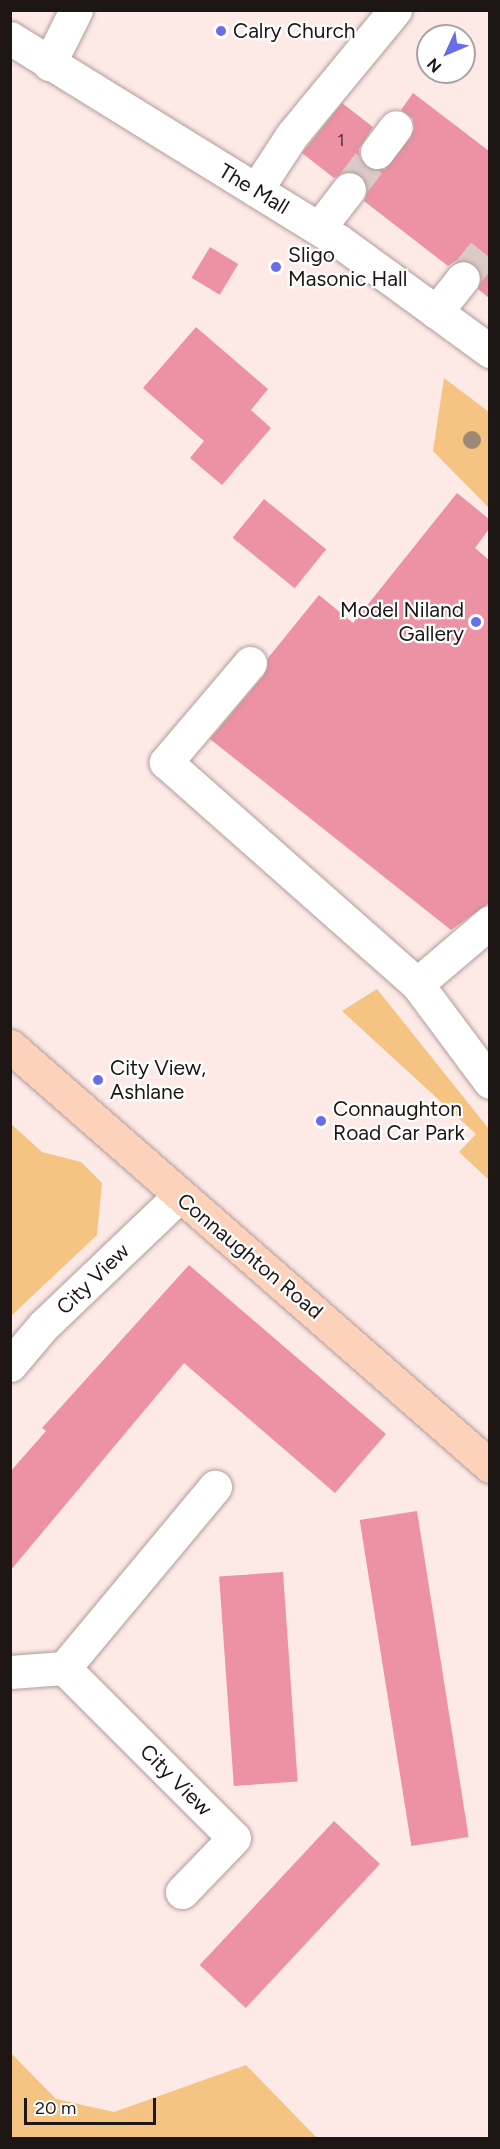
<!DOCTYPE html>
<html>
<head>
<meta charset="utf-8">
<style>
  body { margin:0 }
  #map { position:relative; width:500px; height:2149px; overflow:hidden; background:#fdeae7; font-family:Figtree,sans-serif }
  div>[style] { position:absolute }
  .green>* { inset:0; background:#f5c382 }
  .building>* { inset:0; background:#ed91a4; transform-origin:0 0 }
  .minor-tunnel>* { height:33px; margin-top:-16.5px; transform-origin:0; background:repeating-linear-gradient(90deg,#dccac8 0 33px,transparent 0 49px) }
  .roads { filter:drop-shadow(0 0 2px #b19c99) drop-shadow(0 0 2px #b19c99) }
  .minor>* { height:33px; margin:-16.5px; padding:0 16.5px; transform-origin:16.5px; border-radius:16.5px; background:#fff }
  .major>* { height:33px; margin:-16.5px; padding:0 16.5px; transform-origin:16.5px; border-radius:16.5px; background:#fdd2ba }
  .trees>* { width:18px; height:18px; margin:-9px; border-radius:50%; background:#9e8976 }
  .dots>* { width:16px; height:16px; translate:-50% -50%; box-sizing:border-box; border:3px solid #fff; border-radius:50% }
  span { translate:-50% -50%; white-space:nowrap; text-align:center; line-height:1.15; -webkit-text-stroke:4.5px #fff; paint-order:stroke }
  .number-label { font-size:18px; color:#523539 }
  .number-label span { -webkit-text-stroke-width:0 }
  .poi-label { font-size:21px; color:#1e1615 }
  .left { translate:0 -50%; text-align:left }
  .right { translate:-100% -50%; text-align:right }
  .street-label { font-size:21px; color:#1e1615 }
  .frame { position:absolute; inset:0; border:12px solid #1e1615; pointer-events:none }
  .north { position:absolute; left:416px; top:24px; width:60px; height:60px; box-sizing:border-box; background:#fff; border:2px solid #a5a2a1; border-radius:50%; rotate:226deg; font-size:16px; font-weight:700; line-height:24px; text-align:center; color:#1e1615 }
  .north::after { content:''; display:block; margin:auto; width:21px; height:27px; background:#696de7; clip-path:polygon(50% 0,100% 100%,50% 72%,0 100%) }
  .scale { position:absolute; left:24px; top:2098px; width:132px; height:27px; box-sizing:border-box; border:3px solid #1e1615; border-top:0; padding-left:8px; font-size:18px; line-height:21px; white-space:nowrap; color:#1e1615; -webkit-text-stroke:4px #fff; paint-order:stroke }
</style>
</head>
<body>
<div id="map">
  <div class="green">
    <i style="clip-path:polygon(444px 378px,489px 412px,489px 508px,433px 451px)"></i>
    <i style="clip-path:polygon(377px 989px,489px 1129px,489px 1180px,459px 1152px,476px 1134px,342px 1011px)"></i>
    <i style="clip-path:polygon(11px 1124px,42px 1152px,81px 1162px,102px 1183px,97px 1235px,11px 1316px)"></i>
    <i style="clip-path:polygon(10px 2052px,56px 2099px,114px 2112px,246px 2065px,317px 2138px,11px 2138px)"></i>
  </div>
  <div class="building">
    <i style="clip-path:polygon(413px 93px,489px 151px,489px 298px,478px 289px,481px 272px,474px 263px,457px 260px,448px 266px,364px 201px,368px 191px,361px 175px,351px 170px,334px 178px,302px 153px,342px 103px,373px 127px,359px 149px,360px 160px,374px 170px,385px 169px,414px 130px,413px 119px,401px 110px)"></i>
    <i style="left:210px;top:247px;width:33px;height:36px;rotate:31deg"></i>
    <i style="clip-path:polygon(196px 327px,268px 389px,251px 410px,271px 428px,222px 485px,190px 458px,204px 441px,143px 388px)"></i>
    <i style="clip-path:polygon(457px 493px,489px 519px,489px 529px,475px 548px,489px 560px,489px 903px,451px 930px,210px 739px,264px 675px,268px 658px,319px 595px,353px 623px)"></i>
    <i style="left:264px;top:499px;width:80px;height:50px;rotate:39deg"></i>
    <i style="clip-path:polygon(189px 1265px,386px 1434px,335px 1493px,184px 1363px,10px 1571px,10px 1472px,46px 1431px,42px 1428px)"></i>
    <i style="left:417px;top:1511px;width:330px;height:58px;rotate:81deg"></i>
    <i style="left:283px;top:1572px;width:210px;height:64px;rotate:86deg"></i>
    <i style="left:334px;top:1821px;width:63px;height:197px;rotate:43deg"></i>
  </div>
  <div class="minor-tunnel">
    <i style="left:349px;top:189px;width:46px;rotate:-52.9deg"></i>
    <i style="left:463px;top:278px;width:43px;rotate:-50.7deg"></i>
  </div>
  <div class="roads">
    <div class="minor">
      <i style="left:10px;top:38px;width:387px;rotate:31.7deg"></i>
      <i style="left:339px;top:241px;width:187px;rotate:36.1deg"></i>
      <i style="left:49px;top:64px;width:60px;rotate:-63.4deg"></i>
      <i style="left:377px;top:152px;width:31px;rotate:-53deg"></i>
      <i style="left:256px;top:190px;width:66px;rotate:-56.8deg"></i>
      <i style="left:292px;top:135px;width:162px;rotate:-50.5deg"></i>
      <i style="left:319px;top:228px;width:49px;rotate:-52.4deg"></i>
      <i style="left:436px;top:312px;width:43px;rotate:-51.5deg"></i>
      <i style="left:250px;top:663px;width:130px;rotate:130.3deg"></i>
      <i style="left:166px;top:762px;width:335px;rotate:41.5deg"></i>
      <i style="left:417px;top:984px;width:122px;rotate:53.3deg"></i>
      <i style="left:417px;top:984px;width:96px;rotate:-40.3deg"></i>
      <i style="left:10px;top:1365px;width:51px;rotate:-49.8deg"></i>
      <i style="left:43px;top:1326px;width:188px;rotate:-43.7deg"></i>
      <i style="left:64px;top:1668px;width:240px;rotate:45deg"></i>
      <i style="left:234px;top:1838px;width:75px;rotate:133.9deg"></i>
      <i style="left:10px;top:1672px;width:54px;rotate:-4.2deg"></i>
      <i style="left:64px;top:1668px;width:236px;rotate:-50.2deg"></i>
    </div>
    <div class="major">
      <i style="left:10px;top:1046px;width:638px;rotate:41.19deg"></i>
    </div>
  </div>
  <div class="trees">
    <i style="left:472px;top:440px"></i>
  </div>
  <div class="dots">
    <i style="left:221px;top:31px;background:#696de7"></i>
    <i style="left:276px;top:267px;background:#696de7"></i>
    <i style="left:476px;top:622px;background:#696de7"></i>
    <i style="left:98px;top:1080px;background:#696de7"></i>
    <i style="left:321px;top:1121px;background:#696de7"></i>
  </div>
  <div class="number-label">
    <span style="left:341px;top:140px">1</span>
  </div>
  <div class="poi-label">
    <span class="left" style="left:233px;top:31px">Calry Church</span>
    <span class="left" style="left:288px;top:267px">Sligo<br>Masonic Hall</span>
    <span class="right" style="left:464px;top:622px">Model Niland<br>Gallery</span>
    <span class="left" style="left:110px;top:1080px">City View,<br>Ashlane</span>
    <span class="left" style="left:333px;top:1121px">Connaughton<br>Road Car Park</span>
  </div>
  <div class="street-label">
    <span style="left:254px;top:189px;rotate:31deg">The Mall</span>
    <span style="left:250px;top:1256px;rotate:40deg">Connaughton Road</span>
    <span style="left:93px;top:1279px;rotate:-44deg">City View</span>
    <span style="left:176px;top:1780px;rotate:45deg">City View</span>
  </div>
  <div class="frame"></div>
  <div class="north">N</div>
  <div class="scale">20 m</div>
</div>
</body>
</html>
